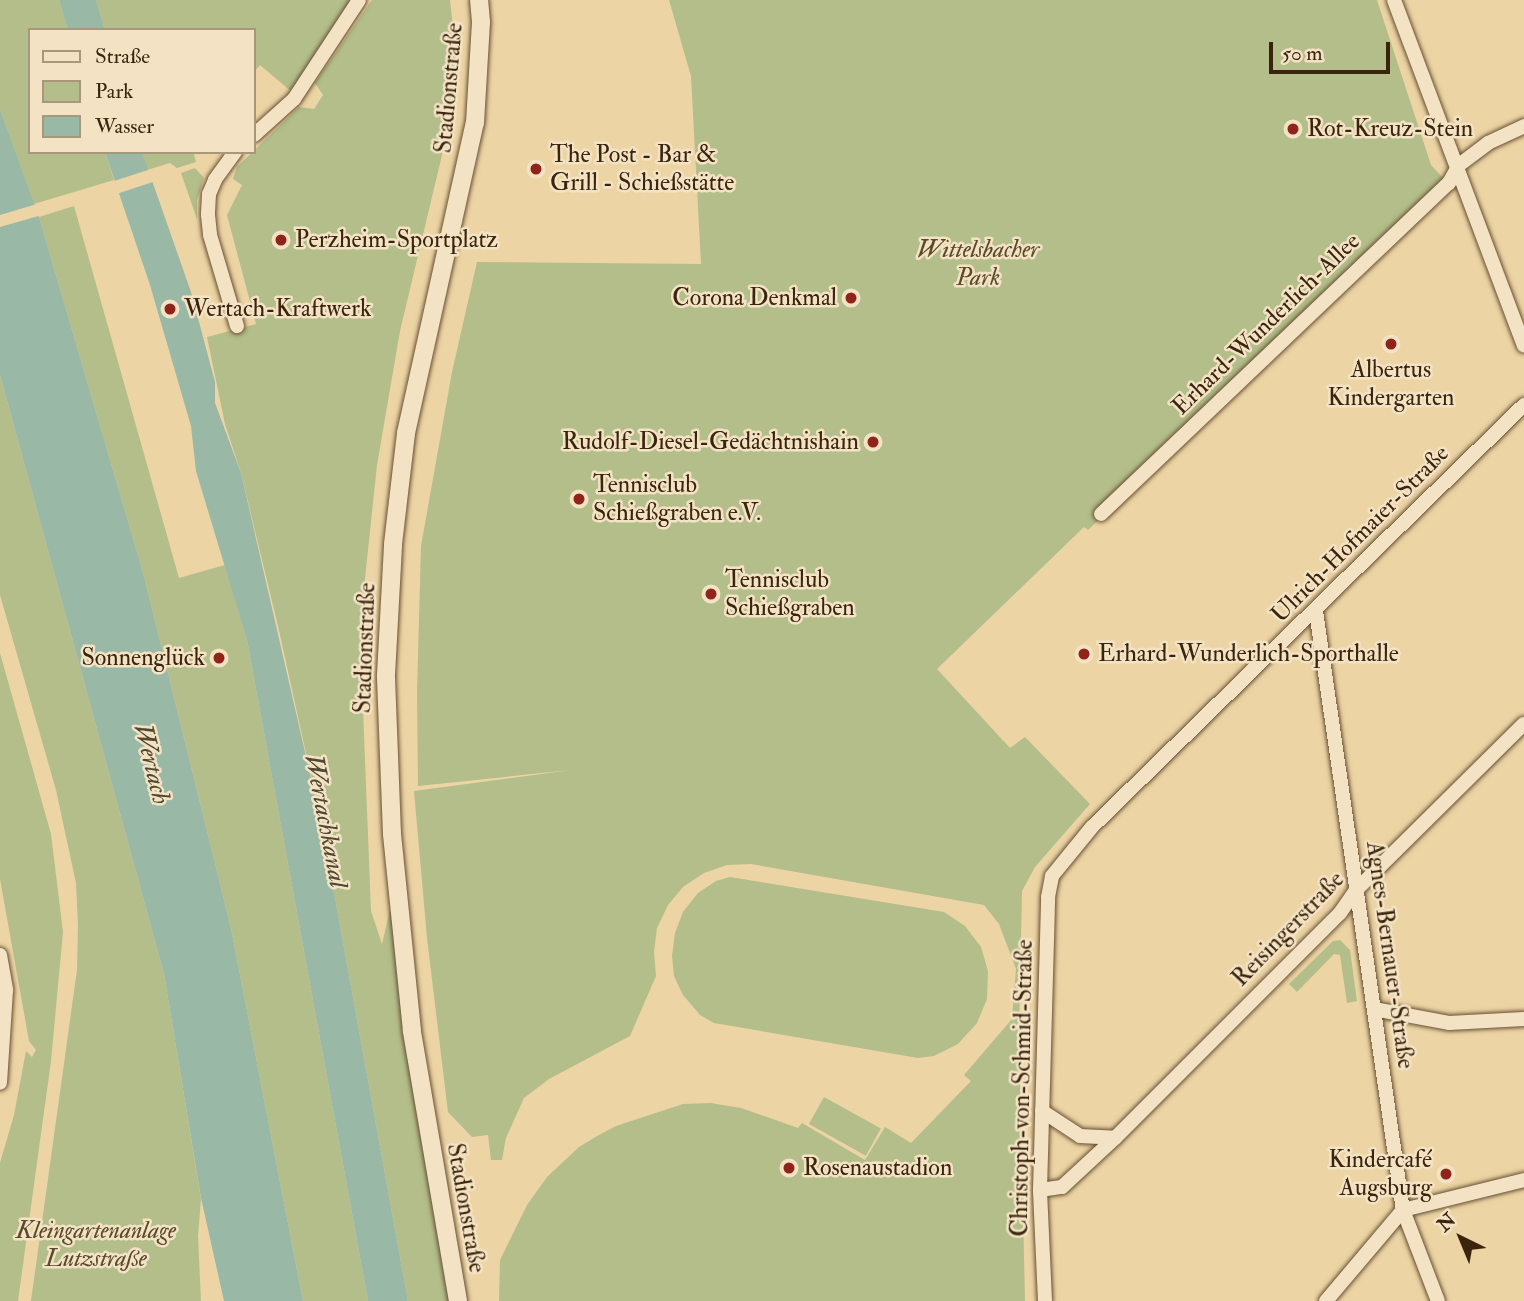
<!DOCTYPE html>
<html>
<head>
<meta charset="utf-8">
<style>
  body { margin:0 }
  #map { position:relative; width:1524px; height:1301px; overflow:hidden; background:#ecd4a4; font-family:"IM FELL Double Pica",serif }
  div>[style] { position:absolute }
  .green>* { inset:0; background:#b3be8a; transform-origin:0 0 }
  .water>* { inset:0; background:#99b8a6 }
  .pier>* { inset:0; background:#ecd4a4; transform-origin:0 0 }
  .roads { filter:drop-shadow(0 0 2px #675033) drop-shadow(0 0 2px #675033) }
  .minor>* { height:14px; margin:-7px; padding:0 7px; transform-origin:7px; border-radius:7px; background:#f3e3c4 }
  .tertiary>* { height:18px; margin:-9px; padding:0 9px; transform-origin:9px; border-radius:9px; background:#f3e3c4 }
  .dots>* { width:19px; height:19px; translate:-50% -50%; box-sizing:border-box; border:4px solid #f3e3c4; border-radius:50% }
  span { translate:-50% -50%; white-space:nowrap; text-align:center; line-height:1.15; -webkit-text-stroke:5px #f3e3c4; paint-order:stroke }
  .street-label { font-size:24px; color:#3b240d }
  .poi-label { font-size:24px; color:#3b240d }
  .left { translate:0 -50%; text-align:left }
  .right { translate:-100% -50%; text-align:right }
  .park-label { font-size:24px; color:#594a2c; font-style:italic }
  .water-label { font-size:26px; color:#524933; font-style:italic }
  .legend { position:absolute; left:28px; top:28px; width:228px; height:126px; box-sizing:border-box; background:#f3e3c4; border:2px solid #a9977b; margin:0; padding:9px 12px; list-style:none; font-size:21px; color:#3b240d }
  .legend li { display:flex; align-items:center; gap:14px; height:35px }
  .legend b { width:35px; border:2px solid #a9977b }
  .north { position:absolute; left:1426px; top:1203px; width:70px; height:70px; -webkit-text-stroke:5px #f3e3c4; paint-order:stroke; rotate:317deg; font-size:19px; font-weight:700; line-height:28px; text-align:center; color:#3b240d }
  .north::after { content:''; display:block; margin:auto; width:24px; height:32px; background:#3b240d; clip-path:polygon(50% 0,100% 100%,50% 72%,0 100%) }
  .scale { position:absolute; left:1269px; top:42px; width:121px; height:32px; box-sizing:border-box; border:4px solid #3b240d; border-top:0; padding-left:9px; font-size:21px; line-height:24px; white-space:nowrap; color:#3b240d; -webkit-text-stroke:5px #f3e3c4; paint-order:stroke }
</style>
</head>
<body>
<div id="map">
  <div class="green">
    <i style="clip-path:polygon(0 0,59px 0,68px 30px,30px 30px,30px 152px,105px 152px,114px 180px,34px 204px,0 109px)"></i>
    <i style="clip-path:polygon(96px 0,353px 0,293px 93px,260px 65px,254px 72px,254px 30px,105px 30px)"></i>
    <i style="clip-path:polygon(372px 0,450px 0,457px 65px,442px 155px,400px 331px,377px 465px,364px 588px,362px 684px,371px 911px,382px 944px,390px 910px,388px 849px,458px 1301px,408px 1301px,322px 826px,278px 626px,241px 473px,225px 424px,207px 337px,256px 324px,227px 215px,242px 185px,233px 179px,237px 167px,299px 107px,314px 109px,323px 95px,315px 83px)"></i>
    <i style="clip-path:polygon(669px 0,1377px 0,1431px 165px,1444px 179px,1220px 405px,1088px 530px,1084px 527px,937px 669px,1010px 748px,1025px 737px,1090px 804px,1035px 867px,1022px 891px,1019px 1030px,1025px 1301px,499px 1301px,500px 1260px,527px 1205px,547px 1177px,579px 1147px,597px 1136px,616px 1126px,683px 1104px,711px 1103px,741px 1108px,798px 1128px,802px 1123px,865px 1160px,885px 1127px,911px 1143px,971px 1081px,964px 1075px,1012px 1019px,1016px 969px,999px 924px,984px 905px,751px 864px,727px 865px,704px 873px,683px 887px,668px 905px,657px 928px,654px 952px,656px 976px,630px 1036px,549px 1079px,524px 1098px,506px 1138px,502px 1160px,491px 1160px,488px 1135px,472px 1137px,448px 1112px,427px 938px,414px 791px,571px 770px,418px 786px,417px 692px,421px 546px,452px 372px,477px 262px,701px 264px,691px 76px)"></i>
    <i style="clip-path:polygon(142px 152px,198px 152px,194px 154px,196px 162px,177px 168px,170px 163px,147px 170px)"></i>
    <i style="clip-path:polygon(195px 168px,204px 178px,197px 200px,197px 219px,181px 173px)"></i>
    <i style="clip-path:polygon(74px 206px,179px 578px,225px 565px,247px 640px,368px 1301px,303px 1301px,231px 928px,144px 576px,39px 217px)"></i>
    <i style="clip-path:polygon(0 375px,164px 974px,201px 1199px,198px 1236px,201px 1301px,31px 1301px,77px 970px,78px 925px,76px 883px,56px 790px,0 595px)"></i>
    <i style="clip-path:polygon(0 653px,51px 834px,63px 932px,51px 1061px,18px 1301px,0 1301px,0 1163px,14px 1115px,26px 1051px,32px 1057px,36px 1050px,29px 1041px,0 879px)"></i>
    <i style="clip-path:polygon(730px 877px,944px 912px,965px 926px,981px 947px,988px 971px,987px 999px,977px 1023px,958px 1044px,934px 1056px,918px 1058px,714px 1023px,700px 1015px,683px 995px,674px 976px,672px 956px,675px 933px,683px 912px,698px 893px,716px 881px)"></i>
    <i style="clip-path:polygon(1340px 940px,1350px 950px,1357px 1001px,1347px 1003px,1340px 955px,1334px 954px,1297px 992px,1289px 984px,1333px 941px)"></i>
    <i style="left:824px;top:1097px;width:65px;height:31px;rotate:29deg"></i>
  </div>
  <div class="water">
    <i style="clip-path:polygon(59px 0,96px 0,105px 30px,68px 30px)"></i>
    <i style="clip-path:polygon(0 109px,39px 217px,144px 576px,231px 928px,303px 1301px,224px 1301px,201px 1198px,164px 974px,0 375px)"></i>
    <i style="clip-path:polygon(105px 152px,142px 152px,191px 292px,215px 382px,215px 403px,241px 473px,322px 826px,408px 1301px,368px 1301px,247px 640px,196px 471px,191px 426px,150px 285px)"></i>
  </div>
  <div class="pier">
    <i style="left:151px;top:169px;width:13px;height:43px;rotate:72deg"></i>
    <i style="clip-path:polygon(37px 204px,42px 215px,0 227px,0 215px)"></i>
  </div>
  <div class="roads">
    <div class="minor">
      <i style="left:1394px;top:0;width:369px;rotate:69.4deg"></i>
      <i style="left:254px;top:135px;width:54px;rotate:-42deg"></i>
      <i style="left:294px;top:99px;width:118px;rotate:-56.7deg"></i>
      <i style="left:235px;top:152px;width:34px;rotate:126deg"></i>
      <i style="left:215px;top:180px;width:15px;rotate:113deg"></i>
      <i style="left:209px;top:194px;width:21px;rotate:93deg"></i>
      <i style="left:208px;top:215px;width:20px;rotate:84deg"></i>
      <i style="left:210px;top:235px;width:95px;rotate:73.5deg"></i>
      <i style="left:1101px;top:514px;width:480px;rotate:-43.6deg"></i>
      <i style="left:1449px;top:183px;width:21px;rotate:-61deg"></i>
      <i style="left:1459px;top:165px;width:36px;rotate:-37deg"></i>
      <i style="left:1488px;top:143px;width:40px;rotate:-25deg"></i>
      <i style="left:1316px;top:611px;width:605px;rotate:81.74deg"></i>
      <i style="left:1403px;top:1210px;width:97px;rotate:69deg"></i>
      <i style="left:0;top:955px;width:36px;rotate:80deg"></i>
      <i style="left:6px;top:990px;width:93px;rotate:93.7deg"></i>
      <i style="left:1374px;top:1009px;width:76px;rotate:10.6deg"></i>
      <i style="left:1449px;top:1023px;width:75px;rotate:-3.1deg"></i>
      <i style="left:1042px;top:1111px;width:45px;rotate:33.3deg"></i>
      <i style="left:1080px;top:1136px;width:35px;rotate:3deg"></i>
      <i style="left:1040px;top:1190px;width:22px;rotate:-8deg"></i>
      <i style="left:1062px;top:1187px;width:72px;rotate:-42.8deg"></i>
      <i style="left:1115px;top:1138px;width:318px;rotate:-45deg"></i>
      <i style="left:1340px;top:913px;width:28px;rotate:-55deg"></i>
      <i style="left:1356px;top:890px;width:236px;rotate:-44.7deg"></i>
      <i style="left:1045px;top:1301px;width:111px;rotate:-92.6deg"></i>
      <i style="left:1040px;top:1190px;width:293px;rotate:-88.4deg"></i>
      <i style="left:1048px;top:897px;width:21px;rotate:-79deg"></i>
      <i style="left:1052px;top:876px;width:63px;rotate:-50.8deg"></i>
      <i style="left:1092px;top:827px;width:604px;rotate:-44.33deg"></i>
      <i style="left:1326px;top:1301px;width:119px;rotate:-49.8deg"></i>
      <i style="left:1403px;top:1210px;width:125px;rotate:-13.9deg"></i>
    </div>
    <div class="tertiary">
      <i style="left:458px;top:1301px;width:274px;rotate:-99.7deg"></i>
      <i style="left:412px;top:1031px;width:198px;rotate:-95.8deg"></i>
      <i style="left:392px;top:834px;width:159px;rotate:-92.2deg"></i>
      <i style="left:386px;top:675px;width:131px;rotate:-86.9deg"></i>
      <i style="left:393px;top:544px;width:112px;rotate:-83.3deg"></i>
      <i style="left:406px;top:433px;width:318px;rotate:-77.5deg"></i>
      <i style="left:475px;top:123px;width:101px;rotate:-86.6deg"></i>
      <i style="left:481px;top:22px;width:22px;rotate:-95deg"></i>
    </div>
  </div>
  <div class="dots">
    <i style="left:1293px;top:129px;background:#8f2418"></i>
    <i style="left:536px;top:169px;background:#8f2418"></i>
    <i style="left:281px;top:240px;background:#8f2418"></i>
    <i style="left:851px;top:298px;background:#8f2418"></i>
    <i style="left:170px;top:309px;background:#8f2418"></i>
    <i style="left:1391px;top:344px;background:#8f2418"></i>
    <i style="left:873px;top:442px;background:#8f2418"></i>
    <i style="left:579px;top:499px;background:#8f2418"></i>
    <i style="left:711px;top:594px;background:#8f2418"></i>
    <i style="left:1084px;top:654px;background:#8f2418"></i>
    <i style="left:219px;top:658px;background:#8f2418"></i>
    <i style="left:789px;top:1168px;background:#8f2418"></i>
    <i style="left:1446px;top:1174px;background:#8f2418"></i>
  </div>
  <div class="street-label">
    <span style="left:449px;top:88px;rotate:-85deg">Stadionstraße</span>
    <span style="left:1266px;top:324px;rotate:-44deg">Erhard-Wunderlich-Allee</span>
    <span style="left:1360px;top:534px;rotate:-45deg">Ulrich-Hofmaier-Straße</span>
    <span style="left:365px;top:648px;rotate:-88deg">Stadionstraße</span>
    <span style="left:1288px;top:929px;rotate:-46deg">Reisingerstraße</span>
    <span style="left:1390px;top:955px;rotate:82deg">Agnes-Bernauer-Straße</span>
    <span style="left:1022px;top:1088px;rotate:-89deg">Christoph-von-Schmid-Straße</span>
    <span style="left:466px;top:1208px;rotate:80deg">Stadionstraße</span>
  </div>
  <div class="poi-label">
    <span class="left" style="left:1307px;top:129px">Rot-Kreuz-Stein</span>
    <span class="left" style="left:550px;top:169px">The Post - Bar &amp;<br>Grill - Schießstätte</span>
    <span class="left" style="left:295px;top:240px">Perzheim-Sportplatz</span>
    <span class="right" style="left:837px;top:298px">Corona Denkmal</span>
    <span class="left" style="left:184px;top:309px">Wertach-Kraftwerk</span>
    <span style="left:1391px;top:384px">Albertus<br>Kindergarten</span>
    <span class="right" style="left:859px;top:442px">Rudolf-Diesel-Gedächtnishain</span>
    <span class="left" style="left:593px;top:499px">Tennisclub<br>Schießgraben e.V.</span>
    <span class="left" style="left:725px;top:594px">Tennisclub<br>Schießgraben</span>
    <span class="left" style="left:1098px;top:654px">Erhard-Wunderlich-Sporthalle</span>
    <span class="right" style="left:205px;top:658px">Sonnenglück</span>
    <span class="right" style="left:1432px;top:1174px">Kindercafé<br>Augsburg</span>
    <span class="left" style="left:803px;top:1168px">Rosenaustadion</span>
  </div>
  <div class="park-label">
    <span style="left:978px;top:264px">Wittelsbacher<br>Park</span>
    <span style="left:96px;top:1245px">Kleingartenanlage<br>Lutzstraße</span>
  </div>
  <div class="water-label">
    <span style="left:151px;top:764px;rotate:76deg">Wertach</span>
    <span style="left:325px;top:821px;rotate:79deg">Wertachkanal</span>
  </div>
  <ul class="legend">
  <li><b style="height:9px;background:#f3e3c4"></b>Straße</li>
  <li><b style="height:19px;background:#b3be8a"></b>Park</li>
  <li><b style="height:19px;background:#99b8a6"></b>Wasser</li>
  </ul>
  <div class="north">N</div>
  <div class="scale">50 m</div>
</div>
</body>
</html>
